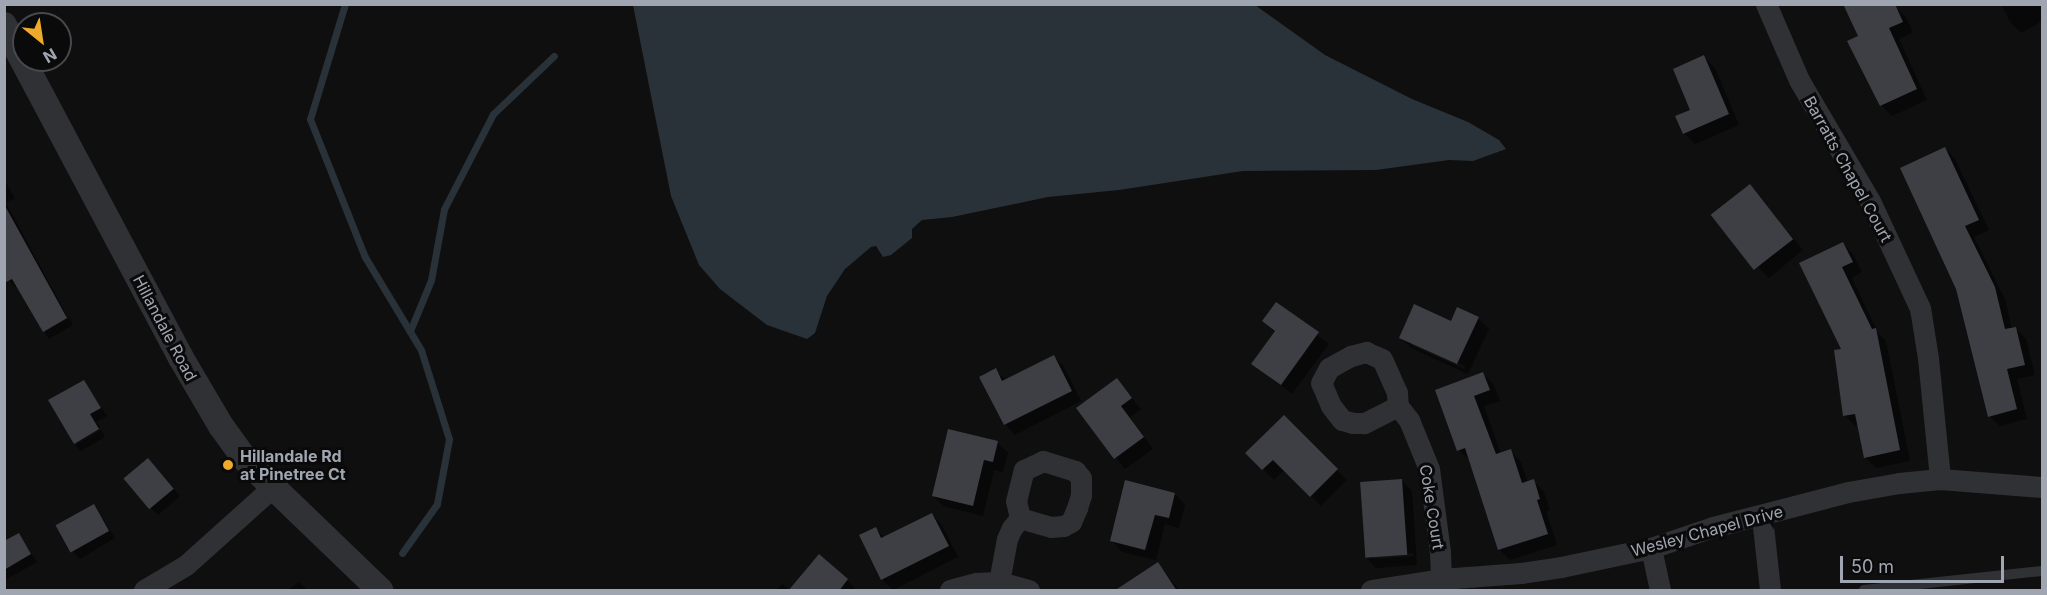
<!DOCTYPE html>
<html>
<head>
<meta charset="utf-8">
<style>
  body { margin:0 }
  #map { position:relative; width:2047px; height:595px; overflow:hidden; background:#0f0f10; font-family:Inter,sans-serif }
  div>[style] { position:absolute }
  .water>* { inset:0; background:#293238 }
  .shadow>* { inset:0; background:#0007; transform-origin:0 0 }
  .stream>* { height:7px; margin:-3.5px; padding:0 3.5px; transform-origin:3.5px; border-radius:3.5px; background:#293238 }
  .building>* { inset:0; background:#3e3f44; transform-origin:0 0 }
  .service>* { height:10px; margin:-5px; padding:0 5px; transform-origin:5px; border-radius:5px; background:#303135 }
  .minor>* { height:21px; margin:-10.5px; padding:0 10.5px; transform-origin:10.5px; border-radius:10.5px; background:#303135 }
  .tertiary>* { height:26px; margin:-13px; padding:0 13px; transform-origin:13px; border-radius:13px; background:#303135 }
  .dots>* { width:16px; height:16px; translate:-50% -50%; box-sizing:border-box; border:3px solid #0a0a0b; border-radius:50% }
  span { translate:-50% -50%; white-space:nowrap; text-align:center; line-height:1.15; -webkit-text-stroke:6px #0a0a0b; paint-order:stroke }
  .street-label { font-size:16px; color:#a0a6b1 }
  .poi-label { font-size:16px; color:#a0a6b1; font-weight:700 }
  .left { translate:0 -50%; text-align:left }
  .frame { position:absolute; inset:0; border:6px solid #a0a6b1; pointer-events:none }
  .north { position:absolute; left:12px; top:12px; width:60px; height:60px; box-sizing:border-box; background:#0a0a0b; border:2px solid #46484d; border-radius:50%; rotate:150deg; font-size:16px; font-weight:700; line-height:24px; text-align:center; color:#a0a6b1 }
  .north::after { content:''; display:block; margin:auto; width:21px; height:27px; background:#eeaa2a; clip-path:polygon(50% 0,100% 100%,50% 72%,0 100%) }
  .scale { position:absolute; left:1840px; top:556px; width:164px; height:27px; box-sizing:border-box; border:3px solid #a0a6b1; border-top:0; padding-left:8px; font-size:18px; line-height:21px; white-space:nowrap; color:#a0a6b1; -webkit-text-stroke:4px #0a0a0b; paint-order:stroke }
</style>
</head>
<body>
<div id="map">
  <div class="water">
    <i style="clip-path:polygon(633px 5px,1255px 5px,1325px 55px,1412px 99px,1468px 122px,1499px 140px,1506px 149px,1473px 161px,1449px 160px,1376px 170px,1243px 171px,1119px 190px,1048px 197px,952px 217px,922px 220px,912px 229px,912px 238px,891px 255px,883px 257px,876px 246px,871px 247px,845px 269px,827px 296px,815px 333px,807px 339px,767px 325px,720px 289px,699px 265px,671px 196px)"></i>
  </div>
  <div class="shadow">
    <i style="clip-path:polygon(2001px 4px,2042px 4px,2042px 21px,2021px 33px,2010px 22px)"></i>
    <i style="clip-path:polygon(1895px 6px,1906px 17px,1913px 32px,1899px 39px,1927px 100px,1892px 116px,1881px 105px,1860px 37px)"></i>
    <i style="clip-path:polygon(1704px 57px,1715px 68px,1739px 125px,1695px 144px,1684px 133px)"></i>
    <i style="clip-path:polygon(1945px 148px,1955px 159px,1989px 230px,1974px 237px,2005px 299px,2012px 329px,2015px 328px,2026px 339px,2035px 375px,2017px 379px,2027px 419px,2000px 426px,1989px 416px)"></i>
    <i style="clip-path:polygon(4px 180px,15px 198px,6px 203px,67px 316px,44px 329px,18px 286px,16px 288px,4px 274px)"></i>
    <i style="clip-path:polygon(1750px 186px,1803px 250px,1769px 278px,1759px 268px)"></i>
    <i style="clip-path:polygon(1843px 243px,1853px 254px,1862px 272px,1852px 278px,1878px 333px,1886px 341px,1910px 461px,1876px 468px,1865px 457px,1858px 425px,1855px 426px,1845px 415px,1843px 350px,1801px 264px)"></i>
    <i style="clip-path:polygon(1277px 304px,1329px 344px,1292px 394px,1253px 363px,1275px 333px,1264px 321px)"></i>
    <i style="left:69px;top:318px;width:8px;height:28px;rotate:60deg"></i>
    <i style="clip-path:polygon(evenodd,1478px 318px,1489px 329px,1468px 374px,1411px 348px,1400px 337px,1478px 318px,1411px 342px,1465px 366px,1464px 369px,1411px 345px,1411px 342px)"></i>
    <i style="clip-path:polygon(1054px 357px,1064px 367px,1081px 401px,1015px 435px,1005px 424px,995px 370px,1006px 380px)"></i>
    <i style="clip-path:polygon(1483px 374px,1494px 385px,1500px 401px,1484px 406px,1501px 454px,1510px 451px,1521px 462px,1528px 483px,1534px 481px,1544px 492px,1550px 510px,1546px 511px,1557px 545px,1510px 560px,1500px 550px,1470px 460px,1458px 450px,1437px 391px)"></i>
    <i style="clip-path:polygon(1117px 380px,1141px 409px,1130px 417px,1153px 449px,1125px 469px,1078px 409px)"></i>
    <i style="clip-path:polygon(84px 381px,107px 416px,96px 422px,100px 427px,75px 442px)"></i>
    <i style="clip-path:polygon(1284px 417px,1347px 480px,1321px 506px,1285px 469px,1274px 480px,1247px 453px)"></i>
    <i style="left:101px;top:430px;width:8px;height:29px;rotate:60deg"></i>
    <i style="clip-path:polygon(997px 442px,1008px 453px,1003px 472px,994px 470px,983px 516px,944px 506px,933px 496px)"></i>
    <i style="clip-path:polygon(155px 467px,180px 496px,158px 515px,151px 508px)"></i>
    <i style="clip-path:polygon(evenodd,1402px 481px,1412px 491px,1417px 565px,1376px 568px,1366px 557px,1402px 481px,1414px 553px,1414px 556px,1373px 559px,1373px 556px,1414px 553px)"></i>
    <i style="clip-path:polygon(1126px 482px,1175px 494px,1185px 505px,1179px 528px,1165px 524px,1156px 560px,1122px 552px,1112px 541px)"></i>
    <i style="clip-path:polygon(94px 506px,115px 538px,80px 559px,73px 552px)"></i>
    <i style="clip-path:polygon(932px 514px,942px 525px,958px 557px,893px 590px,882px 579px,875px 529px,885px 538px)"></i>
    <i style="clip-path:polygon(19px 535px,37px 562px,5px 580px,4px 543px)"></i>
    <i style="clip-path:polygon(819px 557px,847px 581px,857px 590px,790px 590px)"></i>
    <i style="clip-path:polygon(1158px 564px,1179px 590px,1117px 590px)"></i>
    <i style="clip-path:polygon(299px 582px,308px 590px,288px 590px)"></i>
    <i style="clip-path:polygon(782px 584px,790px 590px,777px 590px)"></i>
  </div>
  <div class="stream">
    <i style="left:345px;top:4px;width:120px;rotate:106.9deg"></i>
    <i style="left:310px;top:119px;width:149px;rotate:68.3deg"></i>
    <i style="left:365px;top:257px;width:109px;rotate:58.9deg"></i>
    <i style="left:421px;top:350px;width:93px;rotate:72.5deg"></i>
    <i style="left:449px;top:439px;width:66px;rotate:100.5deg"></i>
    <i style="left:437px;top:504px;width:60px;rotate:125.5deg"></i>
    <i style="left:410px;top:331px;width:55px;rotate:-67.6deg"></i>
    <i style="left:431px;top:280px;width:72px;rotate:-79.6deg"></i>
    <i style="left:444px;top:209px;width:107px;rotate:-62.7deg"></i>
    <i style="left:493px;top:114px;width:84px;rotate:-43.6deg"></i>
  </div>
  <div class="building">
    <i style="clip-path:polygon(1843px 4px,1895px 4px,1903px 22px,1889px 28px,1917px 89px,1880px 106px,1847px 41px,1858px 36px)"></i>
    <i style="clip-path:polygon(1704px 55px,1729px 114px,1683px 134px,1675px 116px,1690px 110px,1673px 69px)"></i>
    <i style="clip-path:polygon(1945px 147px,1979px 220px,1965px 226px,1995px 287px,2005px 329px,2016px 327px,2025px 365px,2007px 369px,2017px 409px,1988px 417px,1956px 289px,1900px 168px)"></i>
    <i style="left:1750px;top:184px;width:70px;height:50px;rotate:52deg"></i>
    <i style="clip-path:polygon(4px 204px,67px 318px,43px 332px,12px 279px,4px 283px)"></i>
    <i style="clip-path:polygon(1843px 242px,1853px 262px,1842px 267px,1872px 329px,1876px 328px,1900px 450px,1864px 458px,1855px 414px,1843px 416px,1834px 350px,1841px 349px,1799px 263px)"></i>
    <i style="clip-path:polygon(1276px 302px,1319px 332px,1281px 385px,1251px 364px,1275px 331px,1262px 321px)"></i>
    <i style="clip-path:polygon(1414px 304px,1451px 321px,1457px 307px,1479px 317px,1457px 364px,1399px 338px)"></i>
    <i style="clip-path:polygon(1054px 355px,1072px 391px,1004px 425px,979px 377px,996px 368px,1002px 381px)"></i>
    <i style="clip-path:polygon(1483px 372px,1490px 390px,1474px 396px,1496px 454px,1511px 449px,1522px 483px,1534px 479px,1540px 499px,1537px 500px,1548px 534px,1498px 550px,1465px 448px,1457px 451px,1435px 390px)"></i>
    <i style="clip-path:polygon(1117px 378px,1132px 398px,1121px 406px,1144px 437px,1114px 459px,1076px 408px)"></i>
    <i style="clip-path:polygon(84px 380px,101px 408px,90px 414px,99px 429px,74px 444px,48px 400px)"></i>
    <i style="clip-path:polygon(1284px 415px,1338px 469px,1310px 497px,1273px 460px,1262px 470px,1245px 453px)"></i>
    <i style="clip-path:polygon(948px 429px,998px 441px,993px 462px,984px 460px,973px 506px,932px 496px)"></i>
    <i style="left:148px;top:458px;width:40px;height:32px;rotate:50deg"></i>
    <i style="left:1402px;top:479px;width:76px;height:42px;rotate:86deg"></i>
    <i style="clip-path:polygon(1125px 480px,1175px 493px,1169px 518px,1155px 515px,1145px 550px,1110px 541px)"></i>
    <i style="left:94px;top:504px;width:31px;height:44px;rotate:61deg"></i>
    <i style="clip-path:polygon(932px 513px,949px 546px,881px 580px,859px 535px,876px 527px,881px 538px)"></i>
    <i style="clip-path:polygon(19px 533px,31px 554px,4px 570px,4px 541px)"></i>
    <i style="clip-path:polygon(819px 554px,848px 579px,839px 591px,788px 591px)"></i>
    <i style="clip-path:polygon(1158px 562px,1177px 591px,1114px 591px)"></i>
  </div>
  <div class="service">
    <i style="left:1864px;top:590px;width:179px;rotate:-6.1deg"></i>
  </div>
  <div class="minor">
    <i style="left:1766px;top:4px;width:83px;rotate:66.5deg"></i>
    <i style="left:1799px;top:80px;width:140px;rotate:59.6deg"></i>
    <i style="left:1870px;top:201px;width:118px;rotate:65deg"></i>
    <i style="left:1920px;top:308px;width:51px;rotate:80.9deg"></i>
    <i style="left:1928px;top:358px;width:122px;rotate:84.3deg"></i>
    <i style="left:1398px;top:406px;width:38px;rotate:153deg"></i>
    <i style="left:1364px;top:423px;width:11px;rotate:180deg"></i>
    <i style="left:1353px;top:423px;width:11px;rotate:-165deg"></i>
    <i style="left:1342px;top:420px;width:18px;rotate:-128deg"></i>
    <i style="left:1331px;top:406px;width:25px;rotate:-113deg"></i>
    <i style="left:1321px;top:383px;width:17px;rotate:-62deg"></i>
    <i style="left:1329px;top:368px;width:25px;rotate:-29deg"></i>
    <i style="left:1351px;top:356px;width:16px;rotate:-15deg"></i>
    <i style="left:1366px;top:352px;width:17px;rotate:24deg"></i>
    <i style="left:1382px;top:359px;width:37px;rotate:66deg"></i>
    <i style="left:1397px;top:393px;width:13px;rotate:86deg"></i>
    <i style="left:1398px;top:406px;width:18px;rotate:52deg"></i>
    <i style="left:1409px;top:420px;width:53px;rotate:67.8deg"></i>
    <i style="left:1429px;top:469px;width:83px;rotate:82.4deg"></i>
    <i style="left:1440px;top:551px;width:28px;rotate:88deg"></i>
    <i style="left:1043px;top:461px;width:34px;rotate:17deg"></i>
    <i style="left:1075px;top:471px;width:9px;rotate:49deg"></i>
    <i style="left:1081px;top:478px;width:17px;rotate:90deg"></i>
    <i style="left:1081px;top:495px;width:14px;rotate:107deg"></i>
    <i style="left:1077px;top:508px;width:15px;rotate:113deg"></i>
    <i style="left:1071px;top:522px;width:9px;rotate:153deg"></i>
    <i style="left:1063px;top:526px;width:12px;rotate:175deg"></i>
    <i style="left:1051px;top:527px;width:32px;rotate:-164deg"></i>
    <i style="left:1020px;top:518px;width:17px;rotate:-103deg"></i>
    <i style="left:1016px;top:501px;width:32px;rotate:-76deg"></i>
    <i style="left:1024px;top:470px;width:21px;rotate:-25deg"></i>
    <i style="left:1762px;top:517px;width:73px;rotate:83.7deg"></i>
    <i style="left:1651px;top:548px;width:43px;rotate:77.9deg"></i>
    <i style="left:999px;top:582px;width:44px;rotate:-79.5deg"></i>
    <i style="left:1007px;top:539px;width:12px;rotate:-66deg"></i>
    <i style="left:1012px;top:528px;width:13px;rotate:-51deg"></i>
    <i style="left:144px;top:590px;width:49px;rotate:-30.8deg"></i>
    <i style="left:186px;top:565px;width:117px;rotate:-41.9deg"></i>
    <i style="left:950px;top:590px;width:28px;rotate:-15deg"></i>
    <i style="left:977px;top:583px;width:22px;rotate:-3deg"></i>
    <i style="left:999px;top:582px;width:31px;rotate:15deg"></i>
    <i style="left:1371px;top:590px;width:71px;rotate:-8.9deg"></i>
    <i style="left:1441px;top:579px;width:80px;rotate:-4.3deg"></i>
    <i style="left:1521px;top:573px;width:40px;rotate:-8.5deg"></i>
    <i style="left:1561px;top:567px;width:92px;rotate:-11.9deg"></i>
    <i style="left:1651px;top:548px;width:65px;rotate:-18.7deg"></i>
    <i style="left:1713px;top:527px;width:139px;rotate:-14.5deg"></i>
    <i style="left:1848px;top:492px;width:52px;rotate:-10deg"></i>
    <i style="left:1899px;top:483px;width:41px;rotate:-5.6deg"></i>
    <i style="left:1940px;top:479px;width:102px;rotate:4.5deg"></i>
  </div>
  <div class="tertiary">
    <i style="left:4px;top:25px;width:377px;rotate:62deg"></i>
    <i style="left:181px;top:358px;width:79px;rotate:59.5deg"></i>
    <i style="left:221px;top:426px;width:41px;rotate:54deg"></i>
    <i style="left:245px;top:459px;width:40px;rotate:45deg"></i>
    <i style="left:273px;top:487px;width:149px;rotate:43.9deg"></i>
  </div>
  <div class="dots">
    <i style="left:228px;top:465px;background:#eeaa2a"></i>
  </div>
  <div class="street-label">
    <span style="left:1848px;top:169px;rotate:61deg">Barratts Chapel Court</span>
    <span style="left:165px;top:328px;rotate:62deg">Hillandale Road</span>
    <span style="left:1432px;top:507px;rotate:81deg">Coke Court</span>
    <span style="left:1707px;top:531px;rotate:-15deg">Wesley Chapel Drive</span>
  </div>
  <div class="poi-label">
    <span class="left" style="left:240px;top:465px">Hillandale Rd<br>at Pinetree Ct</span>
  </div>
  <div class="frame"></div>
  <div class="north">N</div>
  <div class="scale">50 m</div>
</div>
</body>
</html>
